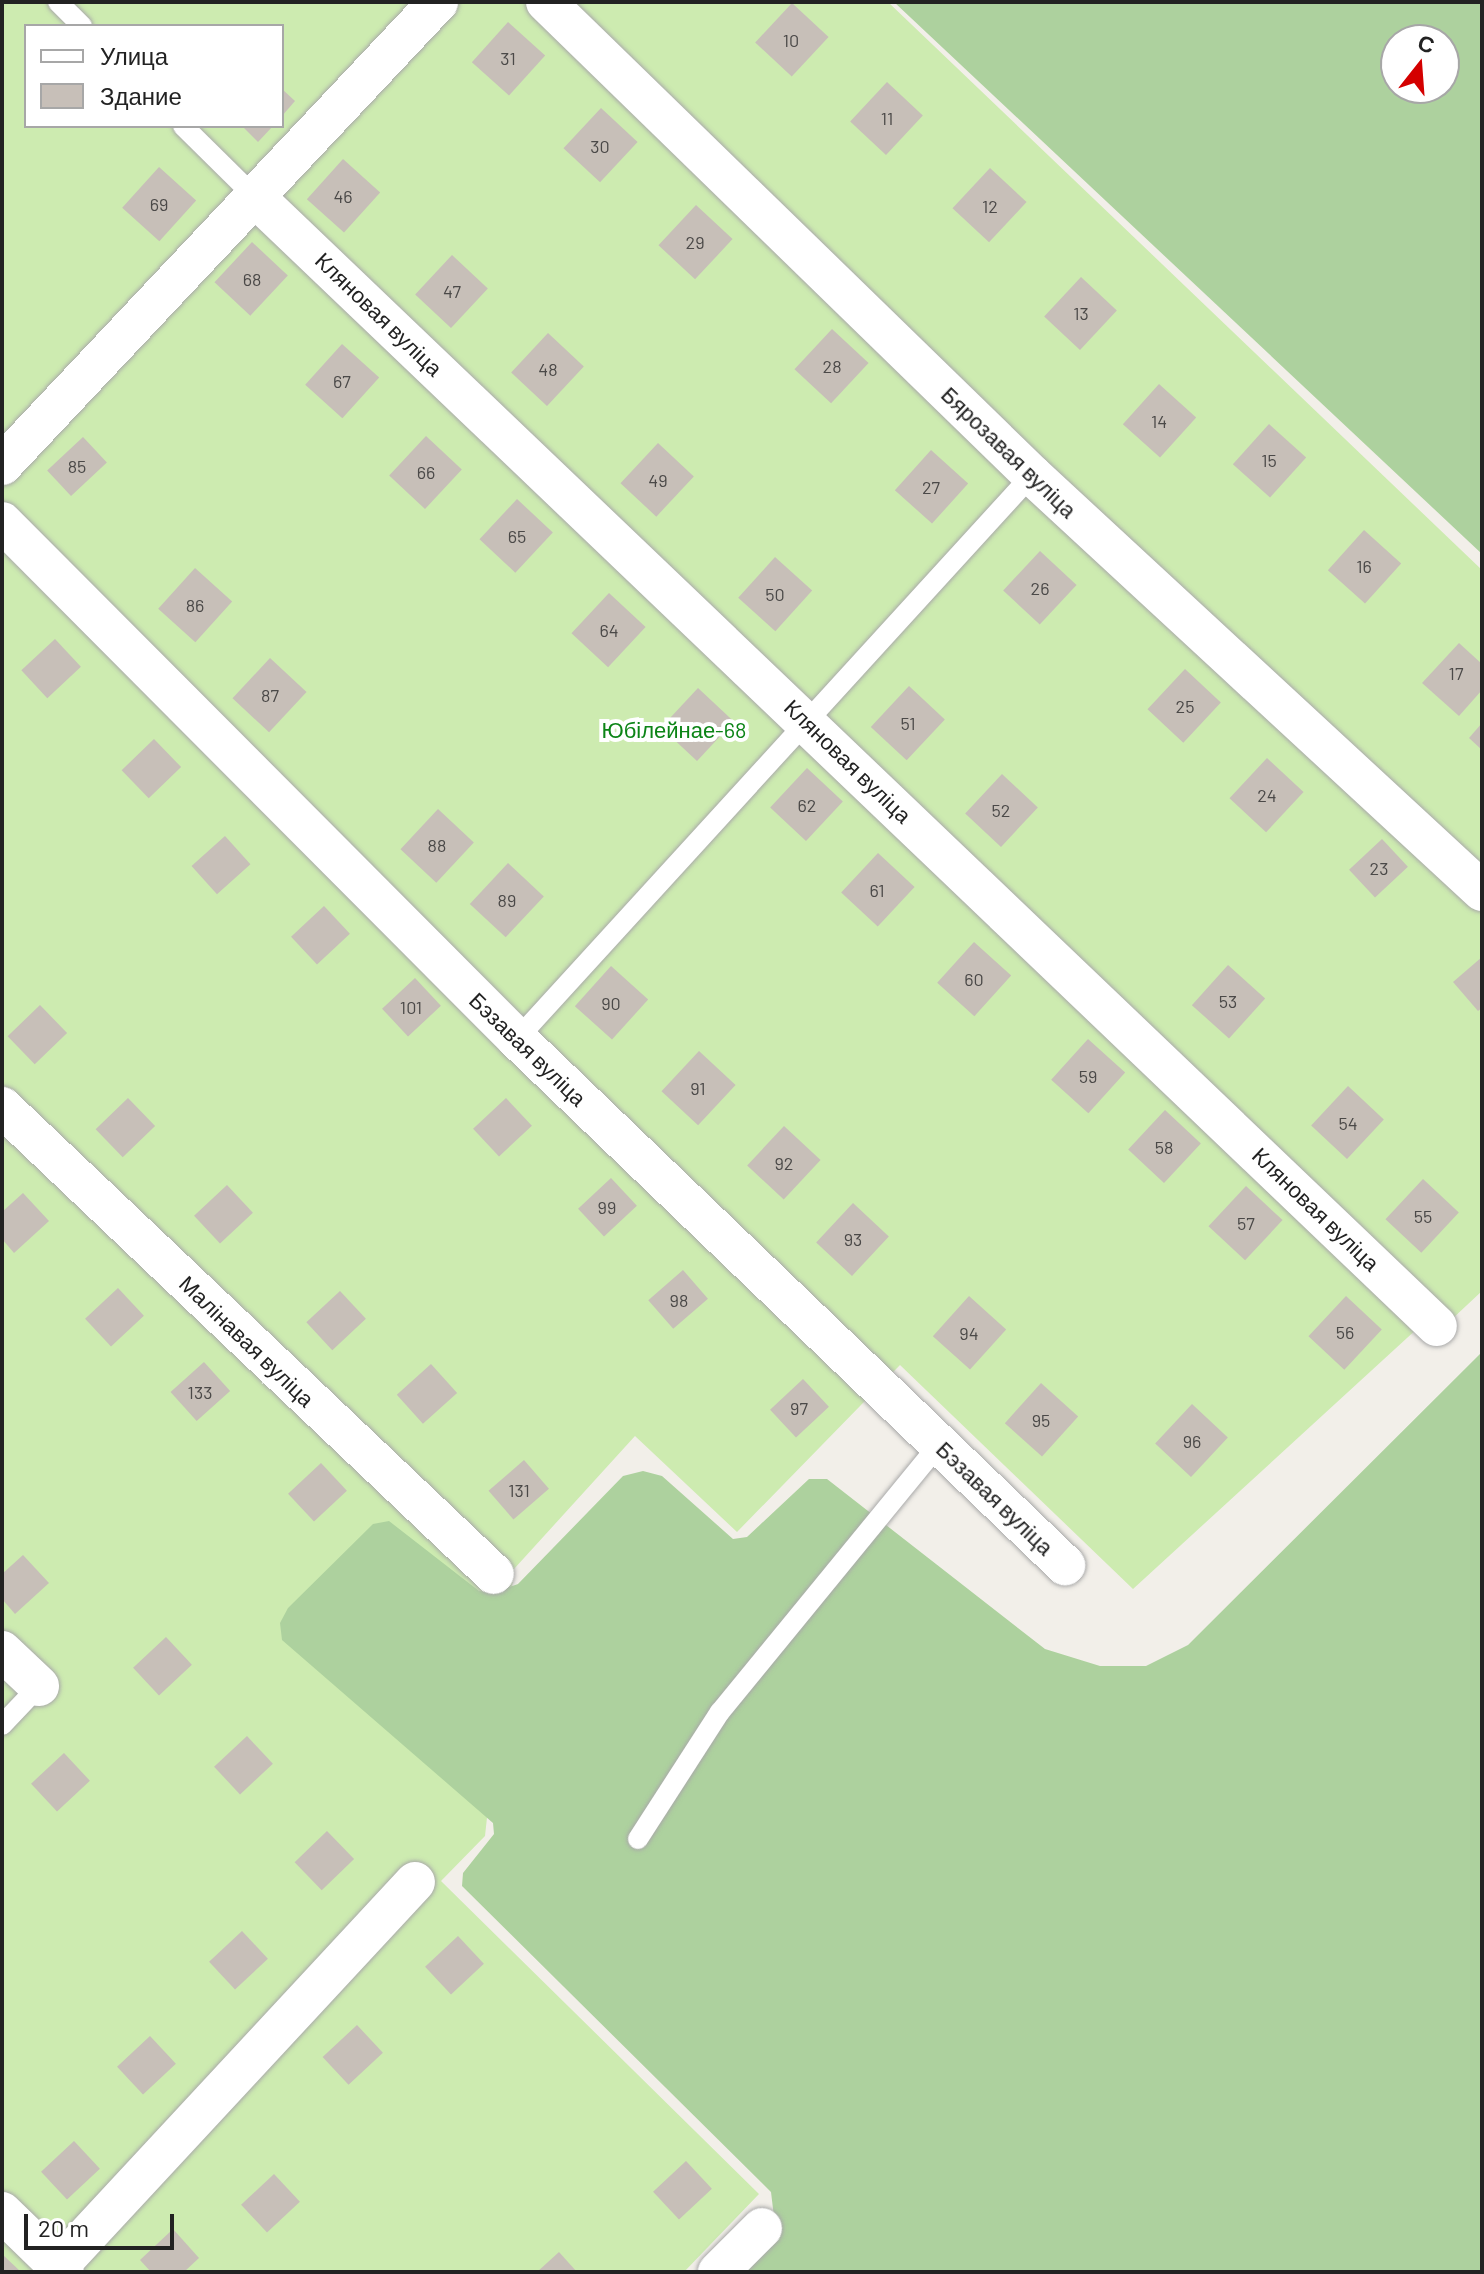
<!DOCTYPE html>
<html>
<head>
<meta charset="utf-8">
<style>
  body { margin:0 }
  #map { position:relative; width:1484px; height:2274px; overflow:hidden; background:#f2efe9; font-family:Barlow,sans-serif }
  div>[style] { position:absolute }
  .grass>* { inset:0; background:#cdebb0 }
  .forest>* { inset:0; background:#add19e }
  .building>* { inset:0; background:#c7bfb8; transform-origin:0 0 }
  .roads { filter:drop-shadow(0 0 2px #a9a9a9) drop-shadow(0 0 2px #a9a9a9) }
  .lane>* { height:20px; margin:-10px; padding:0 10px; transform-origin:10px; border-radius:10px; background:#fff }
  .street>* { height:40px; margin:-20px; padding:0 20px; transform-origin:20px; border-radius:20px; background:#fff }
  span { translate:-50% -50%; white-space:nowrap; text-align:center; line-height:1.15; -webkit-text-stroke:8px #fff; paint-order:stroke }
  .number-label { font-size:18px; color:#4b4948 }
  .number-label span { -webkit-text-stroke-width:0 }
  .street-label { font-size:22px; color:#222 }
  .park-label { font-size:22px; color:#0c8416 }
  .frame { position:absolute; inset:0; border:4px solid #222; pointer-events:none }
  .legend { position:absolute; left:24px; top:24px; width:260px; height:104px; box-sizing:border-box; background:#fff; border:2px solid #a7a7a7; margin:0; padding:10px 14px; list-style:none; font-size:24px; color:#222 }
  .legend li { display:flex; align-items:center; gap:16px; height:40px }
  .legend b { width:40px; border:2px solid #a7a7a7 }
  .north { position:absolute; left:1380px; top:24px; width:80px; height:80px; box-sizing:border-box; background:#fff; border:2px solid #a7a7a7; border-radius:50%; rotate:17deg; font-size:22px; font-weight:700; line-height:32px; text-align:center; color:#222 }
  .north::after { content:''; display:block; margin:auto; width:28px; height:36px; background:#d40000; clip-path:polygon(50% 0,100% 100%,50% 72%,0 100%) }
  .scale { position:absolute; left:24px; top:2214px; width:150px; height:36px; box-sizing:border-box; border:4px solid #222; border-top:0; padding-left:10px; font-size:24px; line-height:28px; white-space:nowrap; color:#222; -webkit-text-stroke:6px #fff; paint-order:stroke }
</style>
</head>
<body>
<div id="map">
  <div class="grass">
    <i style="clip-path:polygon(evenodd,2px 2px,888px 2px,1482px 570px,1482px 1291px,1451px 1320px,1419px 1327px,1133px 1589px,900px 1365px,737px 1532px,635px 1436px,514px 1569px,485px 1836px,441px 1881px,759px 2194px,684px 2272px,2px 2272px,2px 2px,26px 26px,282px 26px,282px 126px,26px 126px,26px 26px)"></i>
  </div>
  <div class="forest">
    <i style="clip-path:polygon(evenodd,894px 2px,1482px 2px,1482px 554px,894px 2px,1396px 40px,1444px 40px,1444px 88px,1396px 88px,1396px 40px)"></i>
    <i style="clip-path:polygon(1482px 1352px,1482px 2272px,736px 2272px,774px 2217px,771px 2192px,462px 1886px,463px 1873px,494px 1834px,493px 1823px,282px 1640px,280px 1623px,288px 1608px,373px 1524px,389px 1521px,479px 1591px,492px 1593px,518px 1584px,623px 1476px,643px 1471px,662px 1476px,733px 1539px,747px 1537px,809px 1479px,827px 1479px,1045px 1649px,1100px 1666px,1146px 1666px,1188px 1645px)"></i>
  </div>
  <div class="building">
    <i style="left:792px;top:3px;width:50px;height:54px;rotate:43deg"></i>
    <i style="left:508px;top:22px;width:50px;height:54px;rotate:42deg"></i>
    <i style="left:887px;top:82px;width:49px;height:54px;rotate:43deg"></i>
    <i style="clip-path:polygon(282px 89px,295px 101px,282px 116px)"></i>
    <i style="left:601px;top:108px;width:50px;height:55px;rotate:43deg"></i>
    <i style="clip-path:polygon(242px 126px,273px 126px,258px 142px)"></i>
    <i style="left:343px;top:159px;width:50px;height:54px;rotate:42deg"></i>
    <i style="left:159px;top:167px;width:50px;height:55px;rotate:42deg"></i>
    <i style="left:990px;top:168px;width:50px;height:55px;rotate:43deg"></i>
    <i style="left:696px;top:205px;width:50px;height:55px;rotate:43deg"></i>
    <i style="left:252px;top:242px;width:49px;height:55px;rotate:43deg"></i>
    <i style="left:452px;top:255px;width:49px;height:54px;rotate:43deg"></i>
    <i style="left:1081px;top:277px;width:49px;height:54px;rotate:43deg"></i>
    <i style="left:832px;top:329px;width:50px;height:55px;rotate:43deg"></i>
    <i style="left:548px;top:333px;width:49px;height:54px;rotate:43deg"></i>
    <i style="left:342px;top:344px;width:50px;height:55px;rotate:42deg"></i>
    <i style="left:1159px;top:384px;width:50px;height:54px;rotate:42deg"></i>
    <i style="left:1269px;top:424px;width:50px;height:54px;rotate:42deg"></i>
    <i style="left:426px;top:436px;width:49px;height:54px;rotate:43deg"></i>
    <i style="left:83px;top:437px;width:35px;height:49px;rotate:47deg"></i>
    <i style="left:658px;top:443px;width:49px;height:55px;rotate:43deg"></i>
    <i style="left:931px;top:450px;width:50px;height:54px;rotate:42deg"></i>
    <i style="left:517px;top:499px;width:49px;height:55px;rotate:43deg"></i>
    <i style="left:1364px;top:530px;width:50px;height:54px;rotate:42deg"></i>
    <i style="left:1040px;top:551px;width:50px;height:54px;rotate:43deg"></i>
    <i style="left:775px;top:557px;width:50px;height:55px;rotate:42deg"></i>
    <i style="left:195px;top:568px;width:50px;height:55px;rotate:42deg"></i>
    <i style="left:609px;top:593px;width:50px;height:55px;rotate:43deg"></i>
    <i style="left:55px;top:639px;width:38px;height:46px;rotate:47deg"></i>
    <i style="clip-path:polygon(1459px 643px,1482px 664px,1482px 690px,1459px 716px,1422px 683px)"></i>
    <i style="left:270px;top:658px;width:50px;height:55px;rotate:43deg"></i>
    <i style="left:1185px;top:669px;width:49px;height:55px;rotate:43deg"></i>
    <i style="left:909px;top:686px;width:49px;height:56px;rotate:43deg"></i>
    <i style="left:698px;top:688px;width:49px;height:54px;rotate:43deg"></i>
    <i style="clip-path:polygon(1482px 723px,1482px 750px,1469px 738px)"></i>
    <i style="left:154px;top:739px;width:39px;height:45px;rotate:46deg"></i>
    <i style="left:1267px;top:758px;width:50px;height:55px;rotate:43deg"></i>
    <i style="left:807px;top:768px;width:49px;height:54px;rotate:43deg"></i>
    <i style="left:1002px;top:774px;width:49px;height:54px;rotate:43deg"></i>
    <i style="left:438px;top:809px;width:49px;height:55px;rotate:43deg"></i>
    <i style="left:225px;top:836px;width:38px;height:45px;rotate:48deg"></i>
    <i style="left:1382px;top:839px;width:38px;height:45px;rotate:47deg"></i>
    <i style="left:878px;top:853px;width:50px;height:54px;rotate:43deg"></i>
    <i style="left:508px;top:863px;width:49px;height:56px;rotate:43deg"></i>
    <i style="left:324px;top:906px;width:38px;height:45px;rotate:47deg"></i>
    <i style="left:974px;top:942px;width:50px;height:55px;rotate:42deg"></i>
    <i style="clip-path:polygon(1482px 957px,1482px 1008px,1478px 1011px,1453px 982px)"></i>
    <i style="left:1228px;top:965px;width:50px;height:54px;rotate:42deg"></i>
    <i style="left:611px;top:966px;width:50px;height:54px;rotate:42deg"></i>
    <i style="left:415px;top:978px;width:38px;height:45px;rotate:47deg"></i>
    <i style="left:40px;top:1005px;width:39px;height:45px;rotate:46deg"></i>
    <i style="left:1088px;top:1039px;width:50px;height:55px;rotate:42deg"></i>
    <i style="left:699px;top:1051px;width:50px;height:55px;rotate:43deg"></i>
    <i style="left:1348px;top:1086px;width:49px;height:54px;rotate:43deg"></i>
    <i style="left:128px;top:1098px;width:39px;height:45px;rotate:46deg"></i>
    <i style="left:506px;top:1098px;width:38px;height:45px;rotate:47deg"></i>
    <i style="left:1165px;top:1110px;width:49px;height:54px;rotate:43deg"></i>
    <i style="left:784px;top:1126px;width:50px;height:54px;rotate:43deg"></i>
    <i style="left:611px;top:1178px;width:38px;height:45px;rotate:47deg"></i>
    <i style="left:1423px;top:1179px;width:49px;height:55px;rotate:43deg"></i>
    <i style="left:227px;top:1185px;width:38px;height:45px;rotate:47deg"></i>
    <i style="left:1246px;top:1186px;width:50px;height:55px;rotate:43deg"></i>
    <i style="clip-path:polygon(23px 1193px,49px 1221px,14px 1253px,2px 1239px,2px 1212px)"></i>
    <i style="left:853px;top:1203px;width:49px;height:54px;rotate:43deg"></i>
    <i style="left:683px;top:1270px;width:38px;height:46px;rotate:49deg"></i>
    <i style="left:118px;top:1288px;width:38px;height:45px;rotate:47deg"></i>
    <i style="left:340px;top:1291px;width:38px;height:46px;rotate:47deg"></i>
    <i style="left:969px;top:1296px;width:50px;height:54px;rotate:42deg"></i>
    <i style="left:1346px;top:1296px;width:49px;height:55px;rotate:43deg"></i>
    <i style="left:204px;top:1362px;width:39px;height:45px;rotate:48deg"></i>
    <i style="left:431px;top:1364px;width:39px;height:46px;rotate:48deg"></i>
    <i style="left:803px;top:1379px;width:38px;height:45px;rotate:47deg"></i>
    <i style="left:1041px;top:1383px;width:50px;height:54px;rotate:42deg"></i>
    <i style="left:1192px;top:1404px;width:49px;height:54px;rotate:43deg"></i>
    <i style="left:524px;top:1460px;width:38px;height:47px;rotate:49deg"></i>
    <i style="left:321px;top:1463px;width:38px;height:45px;rotate:47deg"></i>
    <i style="clip-path:polygon(23px 1555px,49px 1583px,15px 1614px,2px 1599px,2px 1574px)"></i>
    <i style="left:166px;top:1637px;width:38px;height:45px;rotate:47deg"></i>
    <i style="left:247px;top:1736px;width:38px;height:45px;rotate:47deg"></i>
    <i style="left:64px;top:1753px;width:38px;height:45px;rotate:47deg"></i>
    <i style="left:327px;top:1831px;width:39px;height:45px;rotate:46deg"></i>
    <i style="left:242px;top:1931px;width:38px;height:45px;rotate:47deg"></i>
    <i style="left:458px;top:1936px;width:38px;height:45px;rotate:47deg"></i>
    <i style="left:357px;top:2025px;width:38px;height:47px;rotate:47deg"></i>
    <i style="left:150px;top:2036px;width:38px;height:45px;rotate:47deg"></i>
    <i style="left:74px;top:2141px;width:38px;height:45px;rotate:47deg"></i>
    <i style="left:686px;top:2161px;width:38px;height:45px;rotate:47deg"></i>
    <i style="left:274px;top:2174px;width:38px;height:45px;rotate:47deg"></i>
    <i style="clip-path:polygon(173px 2229px,199px 2258px,184px 2272px,151px 2272px,140px 2260px)"></i>
    <i style="clip-path:polygon(559px 2252px,577px 2272px,537px 2272px)"></i>
    <i style="clip-path:polygon(2px 2254px,21px 2272px,2px 2272px)"></i>
  </div>
  <div class="roads">
    <div class="lane">
      <i style="left:58px;top:2px;width:34px;rotate:45deg"></i>
      <i style="left:183px;top:126px;width:103px;rotate:44.6deg"></i>
      <i style="left:517px;top:1039px;width:764px;rotate:-47.6deg"></i>
      <i style="left:2px;top:1725px;width:54px;rotate:-46.5deg"></i>
      <i style="left:638px;top:1839px;width:151px;rotate:-57.2deg"></i>
      <i style="left:720px;top:1712px;width:346px;rotate:-50.7deg"></i>
    </div>
    <div class="street">
      <i style="left:546px;top:2px;width:678px;rotate:44.22deg"></i>
      <i style="left:1032px;top:475px;width:613px;rotate:42.75deg"></i>
      <i style="left:256px;top:198px;width:1633px;rotate:43.69deg"></i>
      <i style="left:2px;top:465px;width:636px;rotate:-46.72deg"></i>
      <i style="left:2px;top:522px;width:730px;rotate:45.11deg"></i>
      <i style="left:517px;top:1039px;width:760px;rotate:43.83deg"></i>
      <i style="left:2px;top:1107px;width:678px;rotate:43.51deg"></i>
      <i style="left:2px;top:1651px;width:51px;rotate:43.4deg"></i>
      <i style="left:2px;top:2212px;width:86px;rotate:44.1deg"></i>
      <i style="left:53px;top:2272px;width:532px;rotate:-47.13deg"></i>
      <i style="left:718px;top:2272px;width:62px;rotate:-45deg"></i>
    </div>
  </div>
  <div class="number-label">
    <span style="left:791px;top:40px">10</span>
    <span style="left:508px;top:58px">31</span>
    <span style="left:887px;top:118px">11</span>
    <span style="left:600px;top:146px">30</span>
    <span style="left:343px;top:196px">46</span>
    <span style="left:159px;top:204px">69</span>
    <span style="left:990px;top:206px">12</span>
    <span style="left:695px;top:242px">29</span>
    <span style="left:252px;top:279px">68</span>
    <span style="left:452px;top:291px">47</span>
    <span style="left:1081px;top:313px">13</span>
    <span style="left:832px;top:366px">28</span>
    <span style="left:548px;top:369px">48</span>
    <span style="left:342px;top:381px">67</span>
    <span style="left:1159px;top:421px">14</span>
    <span style="left:1269px;top:460px">15</span>
    <span style="left:77px;top:466px">85</span>
    <span style="left:426px;top:472px">66</span>
    <span style="left:658px;top:480px">49</span>
    <span style="left:931px;top:487px">27</span>
    <span style="left:517px;top:536px">65</span>
    <span style="left:1364px;top:566px">16</span>
    <span style="left:1040px;top:588px">26</span>
    <span style="left:775px;top:594px">50</span>
    <span style="left:195px;top:605px">86</span>
    <span style="left:609px;top:630px">64</span>
    <span style="left:1456px;top:673px">17</span>
    <span style="left:270px;top:695px">87</span>
    <span style="left:1185px;top:706px">25</span>
    <span style="left:908px;top:723px">51</span>
    <span style="left:1267px;top:795px">24</span>
    <span style="left:807px;top:805px">62</span>
    <span style="left:1001px;top:810px">52</span>
    <span style="left:437px;top:845px">88</span>
    <span style="left:1379px;top:868px">23</span>
    <span style="left:877px;top:890px">61</span>
    <span style="left:507px;top:900px">89</span>
    <span style="left:974px;top:979px">60</span>
    <span style="left:1228px;top:1001px">53</span>
    <span style="left:611px;top:1003px">90</span>
    <span style="left:411px;top:1007px">101</span>
    <span style="left:1088px;top:1076px">59</span>
    <span style="left:698px;top:1088px">91</span>
    <span style="left:1348px;top:1123px">54</span>
    <span style="left:1164px;top:1147px">58</span>
    <span style="left:784px;top:1163px">92</span>
    <span style="left:607px;top:1207px">99</span>
    <span style="left:1423px;top:1216px">55</span>
    <span style="left:1246px;top:1223px">57</span>
    <span style="left:853px;top:1239px">93</span>
    <span style="left:679px;top:1300px">98</span>
    <span style="left:1345px;top:1332px">56</span>
    <span style="left:969px;top:1333px">94</span>
    <span style="left:200px;top:1392px">133</span>
    <span style="left:799px;top:1408px">97</span>
    <span style="left:1041px;top:1420px">95</span>
    <span style="left:1192px;top:1441px">96</span>
    <span style="left:519px;top:1490px">131</span>
  </div>
  <div class="street-label">
    <span style="left:379px;top:314px;rotate:44deg">Кляновая вуліца</span>
    <span style="left:1009px;top:452px;rotate:44deg">Бярозавая вуліца</span>
    <span style="left:848px;top:761px;rotate:44deg">Кляновая вуліца</span>
    <span style="left:528px;top:1049px;rotate:44deg">Бэзавая вуліца</span>
    <span style="left:1316px;top:1209px;rotate:44deg">Кляновая вуліца</span>
    <span style="left:247px;top:1341px;rotate:44deg">Малінавая вуліца</span>
    <span style="left:995px;top:1498px;rotate:44deg">Бэзавая вуліца</span>
  </div>
  <div class="park-label">
    <span style="left:674px;top:730px">Юбілейнае-68</span>
  </div>
  <div class="frame"></div>
  <ul class="legend">
  <li><b style="height:10px;background:#fff"></b>Улица</li>
  <li><b style="height:22px;background:#c7bfb8"></b>Здание</li>
  </ul>
  <div class="north">С</div>
  <div class="scale">20 m</div>
</div>
</body>
</html>
